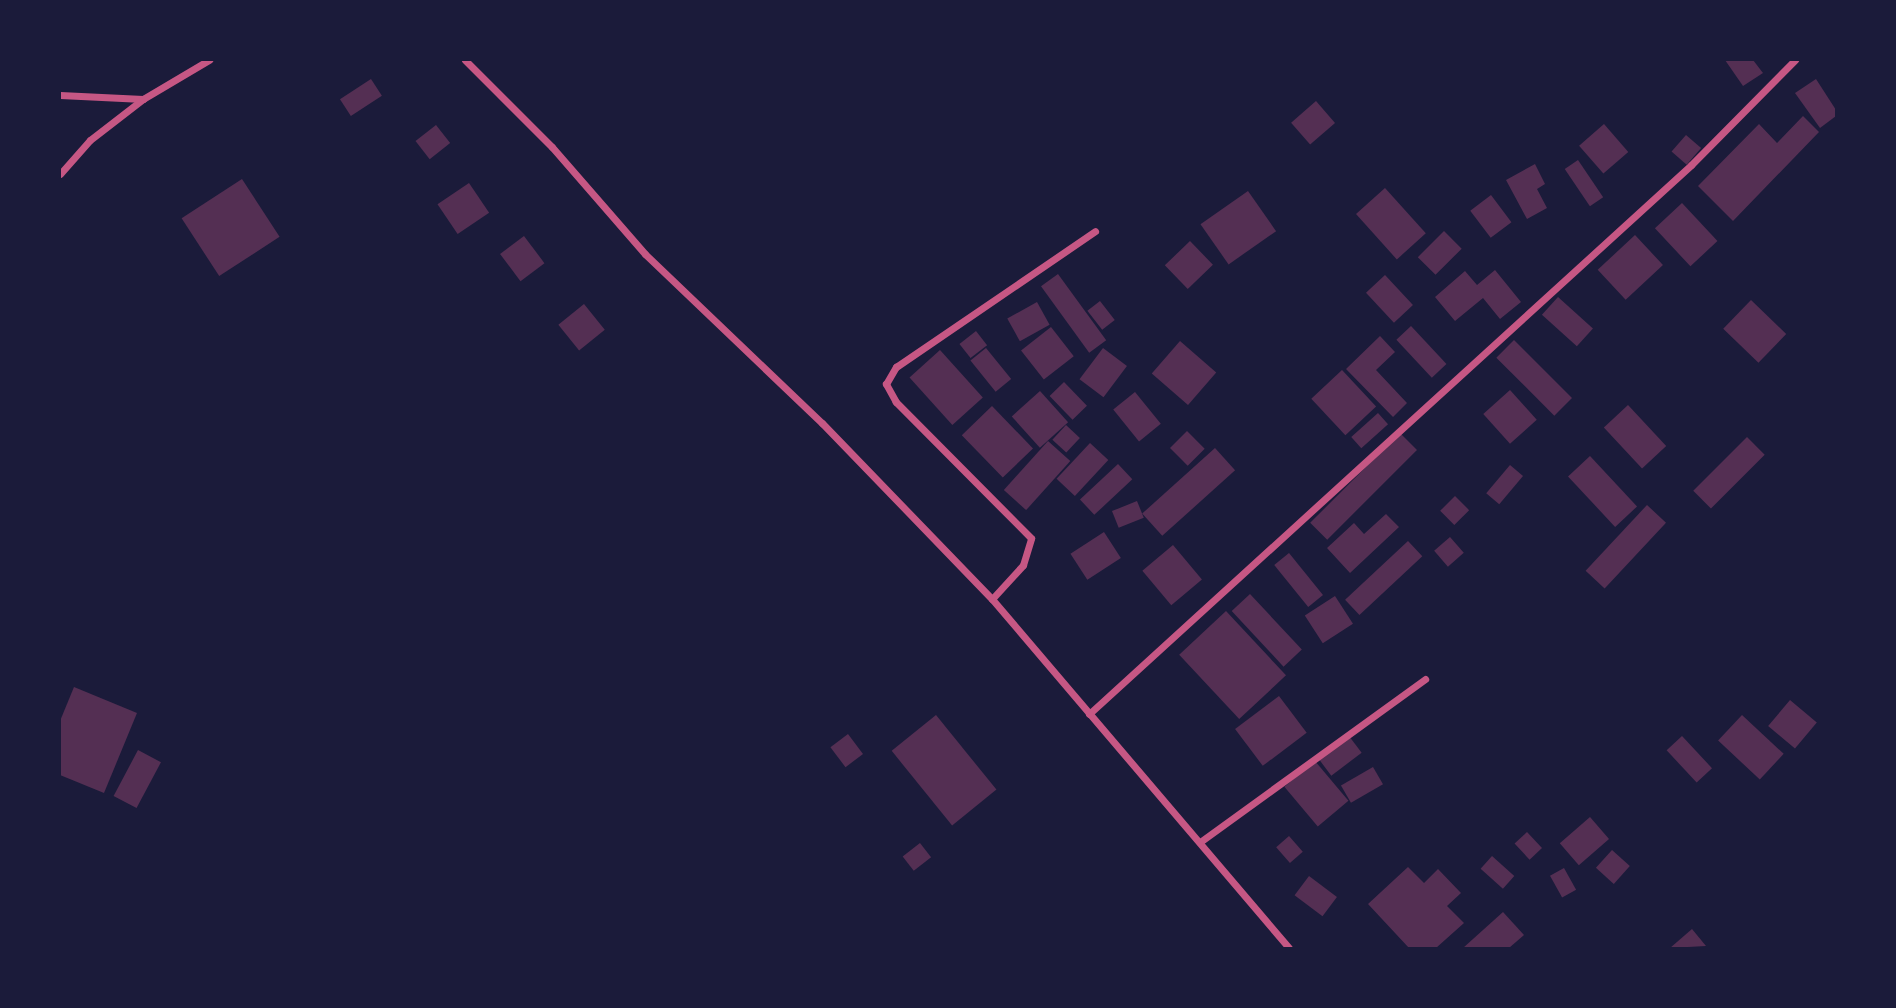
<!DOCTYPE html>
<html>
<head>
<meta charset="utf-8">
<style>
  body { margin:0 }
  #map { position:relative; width:1896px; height:1008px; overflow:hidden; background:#1b1b3a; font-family:"Titillium Web",sans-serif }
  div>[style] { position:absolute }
  .building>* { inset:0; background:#542f53; transform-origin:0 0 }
  .minor>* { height:7px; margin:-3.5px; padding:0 3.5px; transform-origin:3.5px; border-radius:3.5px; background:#c65784 }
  span { translate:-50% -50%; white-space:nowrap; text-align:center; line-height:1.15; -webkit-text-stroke:5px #1b1b3a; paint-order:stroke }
  .frame { position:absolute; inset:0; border:61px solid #1b1b3a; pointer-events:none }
</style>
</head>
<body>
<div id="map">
  <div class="building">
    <i style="clip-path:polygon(1725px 60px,1753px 60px,1763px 73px,1743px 86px)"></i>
    <i style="left:371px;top:79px;width:20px;height:37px;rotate:57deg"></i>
    <i style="clip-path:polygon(1816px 79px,1836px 110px,1836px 116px,1820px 128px,1795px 93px)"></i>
    <i style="left:1316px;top:101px;width:29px;height:33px;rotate:49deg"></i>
    <i style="clip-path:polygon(1803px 116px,1819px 132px,1733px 221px,1698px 186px,1759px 124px,1777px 143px)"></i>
    <i style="left:1604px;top:124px;width:37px;height:33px;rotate:49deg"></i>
    <i style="left:436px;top:125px;width:23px;height:26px;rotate:52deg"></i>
    <i style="left:1686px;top:135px;width:20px;height:22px;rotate:41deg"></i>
    <i style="left:1578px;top:160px;width:45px;height:16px;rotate:56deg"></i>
    <i style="clip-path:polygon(1535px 164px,1545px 184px,1537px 189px,1547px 208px,1527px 219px,1506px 180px)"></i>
    <i style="left:242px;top:179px;width:69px;height:72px;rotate:57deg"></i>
    <i style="left:469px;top:183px;width:36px;height:38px;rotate:56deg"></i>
    <i style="left:1385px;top:188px;width:61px;height:39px;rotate:48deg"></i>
    <i style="left:1248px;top:191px;width:49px;height:58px;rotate:55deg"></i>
    <i style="left:1491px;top:195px;width:34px;height:26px;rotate:53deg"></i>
    <i style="left:1682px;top:203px;width:52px;height:37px;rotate:47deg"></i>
    <i style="left:1444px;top:231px;width:25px;height:37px;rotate:45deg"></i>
    <i style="left:1635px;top:235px;width:41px;height:51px;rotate:47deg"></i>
    <i style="left:524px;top:236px;width:34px;height:30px;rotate:53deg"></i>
    <i style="left:1190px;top:241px;width:33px;height:35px;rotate:46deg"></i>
    <i style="clip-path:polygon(1495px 270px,1521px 302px,1500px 319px,1483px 298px,1455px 321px,1435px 297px,1465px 271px,1477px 285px)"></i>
    <i style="left:1058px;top:274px;width:82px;height:21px;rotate:54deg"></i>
    <i style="left:1385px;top:275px;width:41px;height:26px;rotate:47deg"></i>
    <i style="left:1558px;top:297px;width:47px;height:24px;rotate:42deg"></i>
    <i style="left:1751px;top:300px;width:49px;height:40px;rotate:44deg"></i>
    <i style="left:1100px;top:301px;width:24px;height:16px;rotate:52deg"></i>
    <i style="left:1037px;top:302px;width:26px;height:34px;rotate:61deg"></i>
    <i style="left:584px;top:304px;width:33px;height:33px;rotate:51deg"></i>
    <i style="left:1411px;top:326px;width:52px;height:20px;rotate:47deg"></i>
    <i style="left:1051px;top:327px;width:37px;height:38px;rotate:52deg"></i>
    <i style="left:976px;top:331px;width:18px;height:21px;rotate:52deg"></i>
    <i style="clip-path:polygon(1380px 336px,1395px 352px,1376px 370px,1407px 403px,1393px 417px,1346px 369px)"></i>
    <i style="left:1514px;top:340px;width:82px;height:25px;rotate:45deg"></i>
    <i style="left:1180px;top:341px;width:48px;height:43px;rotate:41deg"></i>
    <i style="left:986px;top:348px;width:40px;height:20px;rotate:51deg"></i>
    <i style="left:1103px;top:348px;width:30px;height:39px;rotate:37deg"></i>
    <i style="left:940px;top:350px;width:64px;height:41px;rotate:48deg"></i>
    <i style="left:1342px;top:370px;width:50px;height:42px;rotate:47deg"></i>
    <i style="left:1064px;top:382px;width:33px;height:20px;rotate:46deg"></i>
    <i style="left:1510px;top:390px;width:40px;height:36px;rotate:48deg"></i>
    <i style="left:1040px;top:391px;width:42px;height:38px;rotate:48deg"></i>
    <i style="left:1135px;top:392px;width:41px;height:28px;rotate:51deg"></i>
    <i style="left:1628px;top:405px;width:56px;height:33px;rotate:47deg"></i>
    <i style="left:992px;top:406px;width:59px;height:42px;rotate:46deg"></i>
    <i style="left:1378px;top:413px;width:15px;height:36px;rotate:48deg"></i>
    <i style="left:1066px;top:425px;width:19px;height:20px;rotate:43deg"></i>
    <i style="left:1187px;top:431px;width:25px;height:24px;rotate:45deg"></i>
    <i style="left:1400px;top:433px;width:24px;height:127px;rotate:45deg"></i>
    <i style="left:1747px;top:437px;width:25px;height:76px;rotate:45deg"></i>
    <i style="left:1048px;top:441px;width:30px;height:66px;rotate:42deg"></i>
    <i style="left:1090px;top:443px;width:25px;height:49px;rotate:43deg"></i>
    <i style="left:1215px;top:448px;width:30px;height:98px;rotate:48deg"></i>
    <i style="left:1590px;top:456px;width:69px;height:30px;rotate:47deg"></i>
    <i style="left:1118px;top:464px;width:21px;height:52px;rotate:47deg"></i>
    <i style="left:1510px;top:465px;width:17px;height:37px;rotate:40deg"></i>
    <i style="left:1455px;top:496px;width:20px;height:21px;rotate:45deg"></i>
    <i style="left:1137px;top:501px;width:18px;height:27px;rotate:68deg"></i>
    <i style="left:1647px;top:505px;width:26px;height:90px;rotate:43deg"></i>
    <i style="clip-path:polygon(1386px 514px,1399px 527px,1350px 573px,1327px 548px,1354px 523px,1364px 534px)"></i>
    <i style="left:1104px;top:532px;width:31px;height:40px;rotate:57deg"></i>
    <i style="left:1450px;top:537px;width:21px;height:21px;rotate:49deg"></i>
    <i style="left:1408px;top:541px;width:21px;height:86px;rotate:47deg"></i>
    <i style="left:1173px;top:545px;width:45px;height:40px;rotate:50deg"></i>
    <i style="left:1289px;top:553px;width:54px;height:19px;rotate:51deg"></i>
    <i style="left:1250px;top:594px;width:76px;height:25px;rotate:47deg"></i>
    <i style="left:1335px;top:596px;width:33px;height:36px;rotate:57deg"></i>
    <i style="left:1226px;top:611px;width:88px;height:64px;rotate:47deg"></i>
    <i style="clip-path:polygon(74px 687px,137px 713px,104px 793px,60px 775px,60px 721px)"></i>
    <i style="left:1279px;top:696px;width:46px;height:55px;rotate:53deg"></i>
    <i style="left:1790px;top:700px;width:35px;height:34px;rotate:40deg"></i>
    <i style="left:936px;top:715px;width:96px;height:57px;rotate:51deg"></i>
    <i style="left:1742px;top:715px;width:57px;height:35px;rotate:43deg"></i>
    <i style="left:848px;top:734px;width:25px;height:22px;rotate:53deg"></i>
    <i style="left:1349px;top:736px;width:21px;height:38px;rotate:53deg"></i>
    <i style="left:1682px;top:736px;width:44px;height:21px;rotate:47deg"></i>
    <i style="left:138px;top:750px;width:26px;height:52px;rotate:28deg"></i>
    <i style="left:1315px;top:761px;width:52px;height:40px;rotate:50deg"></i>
    <i style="left:1373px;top:767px;width:20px;height:37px;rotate:60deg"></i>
    <i style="left:1590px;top:817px;width:29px;height:40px;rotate:49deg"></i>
    <i style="left:1527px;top:832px;width:22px;height:17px;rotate:47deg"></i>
    <i style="left:1289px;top:836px;width:21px;height:17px;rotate:49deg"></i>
    <i style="left:920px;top:843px;width:18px;height:22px;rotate:52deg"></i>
    <i style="left:1612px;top:850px;width:24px;height:24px;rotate:42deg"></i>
    <i style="left:1492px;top:856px;width:30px;height:17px;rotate:42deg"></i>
    <i style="clip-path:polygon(1408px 867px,1424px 883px,1438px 869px,1461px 893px,1447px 906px,1464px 923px,1436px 948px,1409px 948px,1368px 904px)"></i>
    <i style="left:1564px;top:868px;width:25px;height:16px;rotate:61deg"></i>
    <i style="left:1309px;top:876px;width:35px;height:24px;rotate:37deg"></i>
    <i style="clip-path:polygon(1503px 912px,1524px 935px,1509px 948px,1463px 948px)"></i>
    <i style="clip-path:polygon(1692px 929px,1706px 946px,1670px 948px)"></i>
  </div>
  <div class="minor">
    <i style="left:465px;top:60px;width:123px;rotate:45deg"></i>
    <i style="left:552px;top:147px;width:142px;rotate:49deg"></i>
    <i style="left:645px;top:254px;width:245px;rotate:43.7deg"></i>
    <i style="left:822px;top:423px;width:245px;rotate:46deg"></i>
    <i style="left:992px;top:599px;width:458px;rotate:49.6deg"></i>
    <i style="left:60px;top:95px;width:83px;rotate:2.8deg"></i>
    <i style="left:60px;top:174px;width:45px;rotate:-48.6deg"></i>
    <i style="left:90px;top:140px;width:67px;rotate:-37.7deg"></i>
    <i style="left:143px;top:99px;width:77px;rotate:-30.6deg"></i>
    <i style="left:992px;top:599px;width:46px;rotate:-47.6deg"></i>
    <i style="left:1023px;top:565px;width:28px;rotate:-73deg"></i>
    <i style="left:1031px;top:538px;width:192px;rotate:-134.8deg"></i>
    <i style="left:896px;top:402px;width:21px;rotate:-119deg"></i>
    <i style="left:886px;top:384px;width:20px;rotate:-60deg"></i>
    <i style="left:896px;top:367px;width:241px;rotate:-34.3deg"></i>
    <i style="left:1089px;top:714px;width:815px;rotate:-42.36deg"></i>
    <i style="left:1691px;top:165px;width:148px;rotate:-45.3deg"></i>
    <i style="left:1200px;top:842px;width:278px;rotate:-35.9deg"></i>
  </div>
  <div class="frame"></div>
</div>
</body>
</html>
